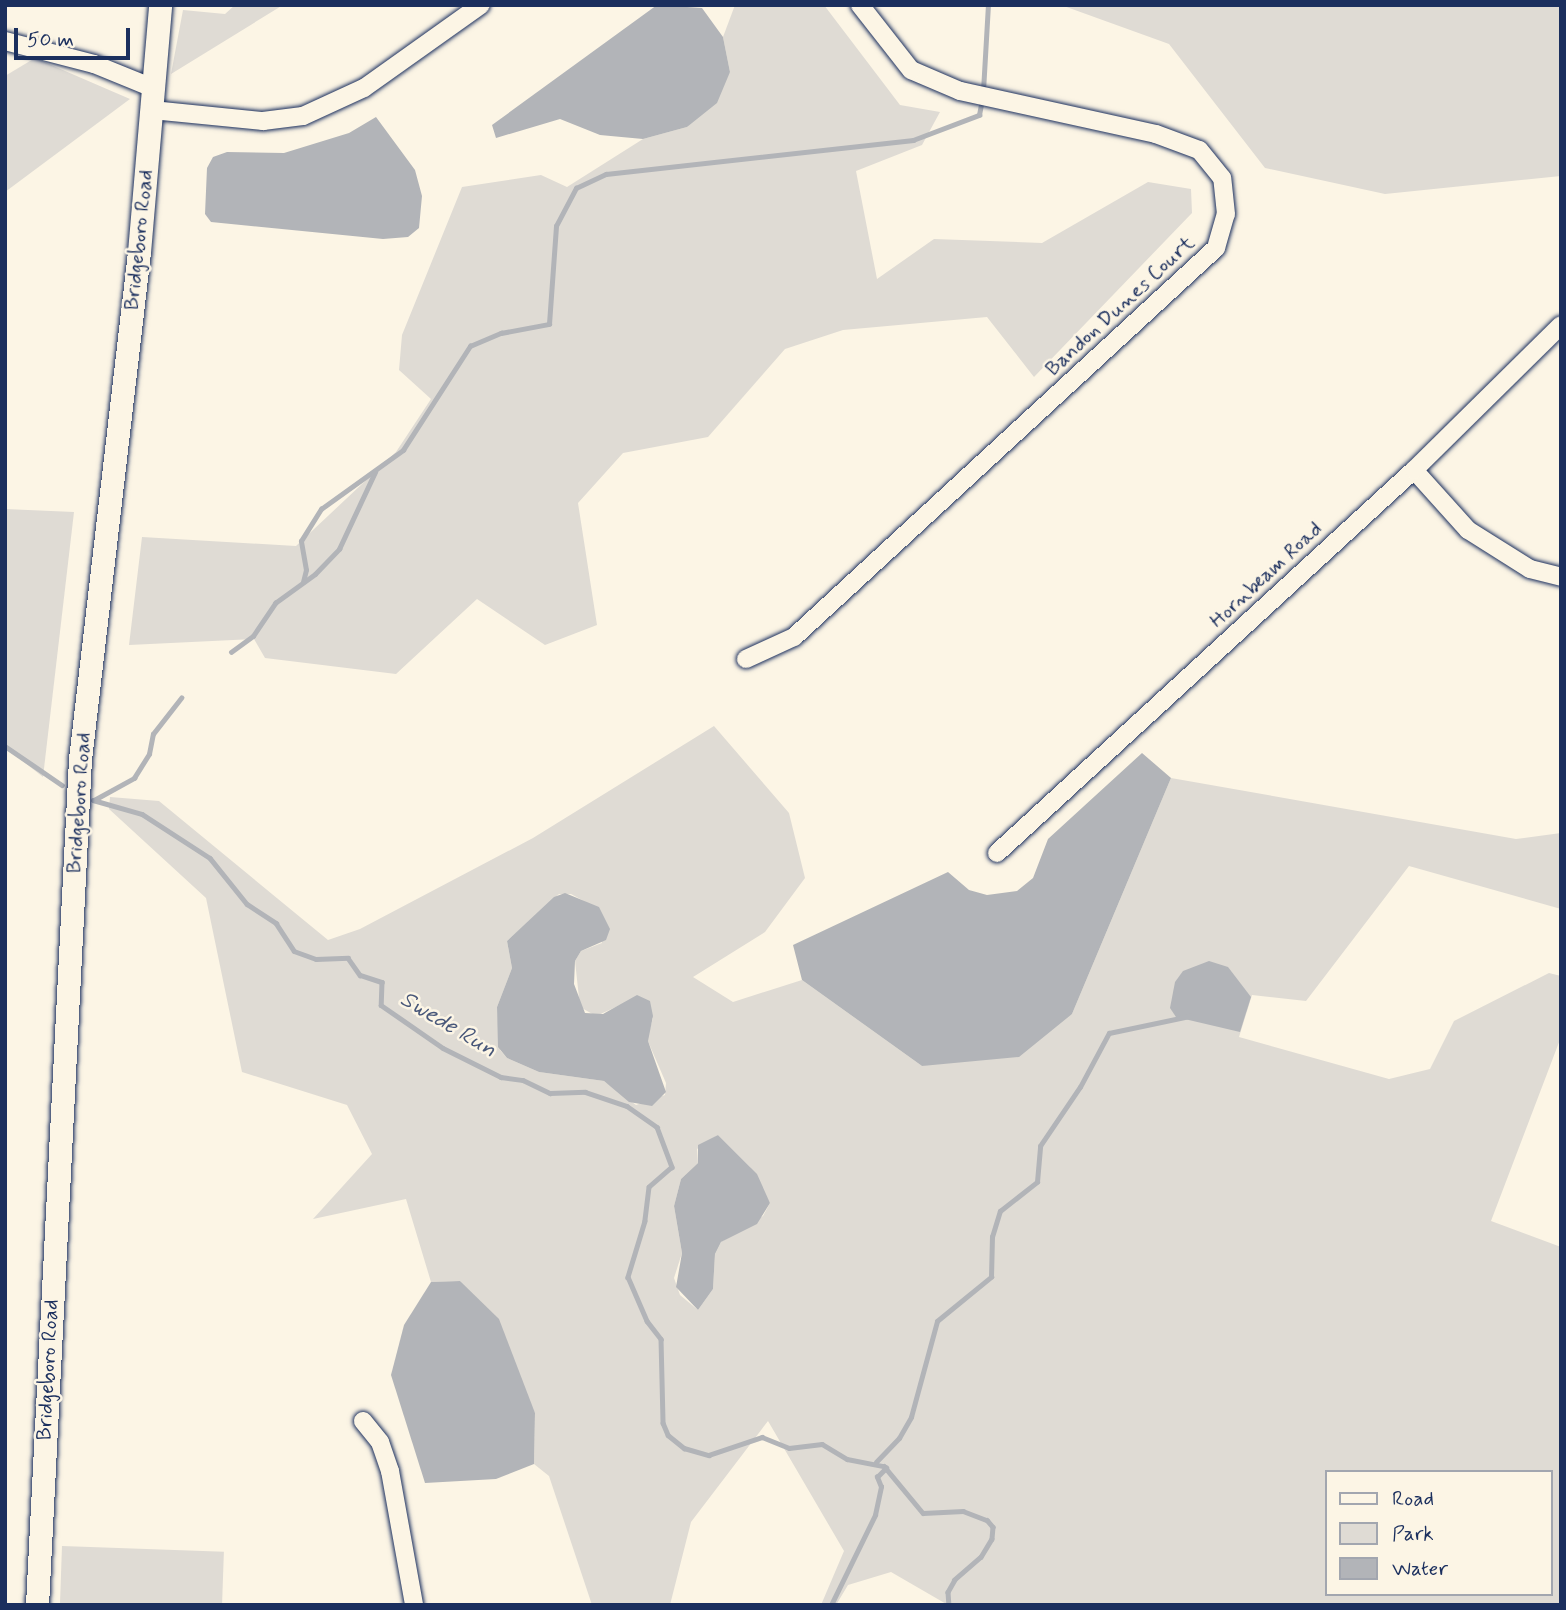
<!DOCTYPE html>
<html>
<head>
<meta charset="utf-8">
<style>
  body { margin:0 }
  #map { position:relative; width:1566px; height:1610px; overflow:hidden; background:#fcf5e5; font-family:Mynerve,sans-serif }
  div>[style] { position:absolute }
  .green>* { inset:0; background:#dfdbd4; transform-origin:0 0 }
  .water>* { inset:0; background:#b2b4b8 }
  .stream>* { height:4.5px; margin:-2.25px; padding:0 2.25px; transform-origin:2.25px; border-radius:2.25px; background:#b2b4b8 }
  .roads { filter:drop-shadow(0 0 2px #1b2f5e) drop-shadow(0 0 2px #1b2f5e) }
  .minor>* { height:18px; margin:-9px; padding:0 9px; transform-origin:9px; border-radius:9px; background:#fcf5e5 }
  .major>* { height:23px; margin:-11.5px; padding:0 11.5px; transform-origin:11.5px; border-radius:11.5px; background:#fcf5e5 }
  span { translate:-50% -50%; white-space:nowrap; text-align:center; line-height:1.15; -webkit-text-stroke:5px #fcf5e5; paint-order:stroke }
  .street-label { font-size:21px; color:#1b2f5e }
  .water-label { font-size:23px; color:#485779; font-style:italic }
  .frame { position:absolute; inset:0; border:7px solid #1b2f5e; pointer-events:none }
  .legend { position:absolute; left:1325px; top:1470px; width:228px; height:126px; box-sizing:border-box; background:#fcf5e5; border:2px solid #a2a6af; margin:0; padding:9px 12px; list-style:none; font-size:21px; color:#1b2f5e }
  .legend li { display:flex; align-items:center; gap:14px; height:35px }
  .legend b { width:35px; border:2px solid #a2a6af }
  .scale { position:absolute; left:14px; top:28px; width:116px; height:32px; box-sizing:border-box; border:4px solid #1b2f5e; border-top:0; padding-left:9px; font-size:21px; line-height:24px; white-space:nowrap; color:#1b2f5e; -webkit-text-stroke:5px #fcf5e5; paint-order:stroke }
</style>
</head>
<body>
<div id="map">
  <div class="green">
    <i style="clip-path:polygon(235px 5px,283px 5px,171px 74px,183px 10px,225px 14px)"></i>
    <i style="clip-path:polygon(735px 5px,824px 5px,900px 105px,940px 112px,922px 145px,856px 171px,877px 279px,934px 239px,1042px 243px,1148px 182px,1191px 189px,1192px 213px,1034px 377px,987px 317px,843px 330px,785px 349px,708px 437px,623px 453px,578px 503px,597px 625px,545px 645px,477px 599px,396px 674px,265px 658px,254px 639px,129px 645px,142px 537px,296px 546px,396px 452px,431px 399px,399px 370px,402px 335px,462px 187px,541px 175px,567px 187px,643px 139px,687px 127px,730px 72px,723px 37px)"></i>
    <i style="clip-path:polygon(1061px 5px,1561px 5px,1561px 176px,1385px 194px,1265px 168px,1169px 44px)"></i>
    <i style="clip-path:polygon(35px 58px,130px 99px,5px 192px,5px 76px)"></i>
    <i style="clip-path:polygon(5px 509px,74px 512px,43px 777px,5px 747px)"></i>
    <i style="clip-path:polygon(evenodd,714px 726px,789px 813px,805px 878px,765px 932px,693px 977px,733px 1002px,802px 980px,922px 1066px,1072px 1014px,1171px 778px,1516px 839px,1561px 833px,1561px 909px,1409px 866px,1306px 1001px,1252px 995px,1239px 1037px,1389px 1079px,1430px 1069px,1454px 1021px,1549px 973px,1561px 976px,1561px 1037px,1491px 1221px,1561px 1247px,1561px 1605px,948px 1605px,891px 1572px,848px 1585px,836px 1605px,821px 1605px,844px 1551px,768px 1421px,691px 1522px,670px 1605px,592px 1605px,549px 1476px,534px 1464px,535px 1413px,460px 1281px,431px 1282px,406px 1199px,313px 1219px,372px 1154px,347px 1105px,242px 1072px,206px 898px,109px 809px,110px 797px,159px 801px,328px 940px,360px 929px,533px 838px,714px 726px,559px 894px,571px 894px,593px 906px,602px 943px,581px 951px,575px 961px,580px 1007px,596px 1016px,627px 1002px,653px 1018px,647px 1039px,666px 1083px,665px 1095px,636px 1105px,604px 1081px,539px 1072px,507px 1058px,500px 1050px,497px 1007px,512px 968px,507px 941px,559px 894px,714px 726px,718px 1135px,750px 1167px,770px 1203px,763px 1216px,721px 1242px,715px 1254px,713px 1289px,698px 1310px,680px 1295px,674px 1278px,682px 1253px,674px 1206px,681px 1179px,698px 1163px,697px 1149px,718px 1135px,714px 726px,1326px 1472px,1550px 1472px,1550px 1594px,1326px 1594px,1326px 1472px)"></i>
    <i style="left:62px;top:1546px;width:162px;height:59px;rotate:2deg"></i>
  </div>
  <div class="water">
    <i style="clip-path:polygon(657px 5px,702px 8px,723px 37px,730px 72px,717px 103px,687px 127px,643px 139px,600px 135px,560px 119px,496px 138px,492px 125px)"></i>
    <i style="clip-path:polygon(376px 117px,415px 170px,422px 196px,419px 228px,408px 237px,383px 239px,211px 222px,205px 214px,207px 168px,213px 157px,227px 152px,284px 153px,349px 133px)"></i>
    <i style="clip-path:polygon(1142px 753px,1171px 778px,1072px 1014px,1019px 1057px,922px 1066px,802px 980px,793px 945px,948px 872px,969px 890px,987px 895px,1017px 891px,1033px 878px,1048px 839px)"></i>
    <i style="clip-path:polygon(565px 893px,599px 907px,610px 929px,606px 940px,581px 951px,575px 961px,574px 984px,585px 1013px,603px 1014px,637px 995px,650px 1001px,653px 1016px,648px 1041px,666px 1092px,652px 1106px,629px 1102px,604px 1081px,539px 1072px,507px 1058px,498px 1047px,497px 1007px,512px 968px,507px 941px,554px 897px)"></i>
    <i style="clip-path:polygon(1209px 961px,1228px 967px,1251px 997px,1240px 1032px,1176px 1017px,1170px 1008px,1175px 982px,1183px 971px)"></i>
    <i style="clip-path:polygon(718px 1135px,757px 1174px,770px 1203px,757px 1224px,721px 1242px,715px 1254px,713px 1289px,698px 1310px,676px 1287px,682px 1253px,674px 1206px,681px 1179px,698px 1163px,698px 1145px)"></i>
    <i style="clip-path:polygon(460px 1281px,499px 1319px,535px 1413px,534px 1464px,496px 1479px,425px 1483px,391px 1375px,404px 1325px,431px 1282px)"></i>
  </div>
  <div class="stream">
    <i style="left:983px;top:91px;width:86px;rotate:-86.7deg"></i>
    <i style="left:303px;top:582px;width:12px;rotate:-76deg"></i>
    <i style="left:306px;top:570px;width:29px;rotate:-100deg"></i>
    <i style="left:301px;top:541px;width:38px;rotate:-58deg"></i>
    <i style="left:321px;top:509px;width:101px;rotate:-35.7deg"></i>
    <i style="left:403px;top:450px;width:124px;rotate:-57.2deg"></i>
    <i style="left:470px;top:346px;width:34px;rotate:-23deg"></i>
    <i style="left:501px;top:333px;width:49px;rotate:-10.6deg"></i>
    <i style="left:549px;top:324px;width:98px;rotate:-85.9deg"></i>
    <i style="left:556px;top:226px;width:43px;rotate:-62.2deg"></i>
    <i style="left:576px;top:188px;width:33px;rotate:-25deg"></i>
    <i style="left:606px;top:174px;width:309px;rotate:-6.3deg"></i>
    <i style="left:913px;top:140px;width:71px;rotate:-20.7deg"></i>
    <i style="left:979px;top:115px;width:15px;rotate:-79deg"></i>
    <i style="left:231px;top:652px;width:27px;rotate:-36deg"></i>
    <i style="left:253px;top:636px;width:40px;rotate:-56deg"></i>
    <i style="left:275px;top:603px;width:49px;rotate:-35.9deg"></i>
    <i style="left:315px;top:574px;width:35px;rotate:-46deg"></i>
    <i style="left:339px;top:549px;width:85px;rotate:-64.9deg"></i>
    <i style="left:5px;top:746px;width:69px;rotate:34.4deg"></i>
    <i style="left:93px;top:800px;width:51px;rotate:15.9deg"></i>
    <i style="left:142px;top:814px;width:81px;rotate:32.9deg"></i>
    <i style="left:210px;top:858px;width:59px;rotate:51.2deg"></i>
    <i style="left:247px;top:904px;width:35px;rotate:33deg"></i>
    <i style="left:276px;top:923px;width:33px;rotate:57deg"></i>
    <i style="left:294px;top:951px;width:23px;rotate:20deg"></i>
    <i style="left:316px;top:959px;width:32px;rotate:-2deg"></i>
    <i style="left:348px;top:958px;width:21px;rotate:55deg"></i>
    <i style="left:360px;top:975px;width:23px;rotate:18deg"></i>
    <i style="left:382px;top:982px;width:23px;rotate:92deg"></i>
    <i style="left:381px;top:1005px;width:75px;rotate:34.7deg"></i>
    <i style="left:443px;top:1048px;width:65px;rotate:26.6deg"></i>
    <i style="left:501px;top:1077px;width:22px;rotate:8deg"></i>
    <i style="left:523px;top:1080px;width:30px;rotate:26deg"></i>
    <i style="left:550px;top:1093px;width:35px;rotate:-2deg"></i>
    <i style="left:585px;top:1092px;width:44px;rotate:18.4deg"></i>
    <i style="left:627px;top:1106px;width:37px;rotate:35deg"></i>
    <i style="left:657px;top:1127px;width:43px;rotate:69.4deg"></i>
    <i style="left:672px;top:1167px;width:30px;rotate:139deg"></i>
    <i style="left:649px;top:1187px;width:34px;rotate:97deg"></i>
    <i style="left:645px;top:1221px;width:59px;rotate:106.9deg"></i>
    <i style="left:628px;top:1277px;width:48px;rotate:66.6deg"></i>
    <i style="left:647px;top:1321px;width:23px;rotate:52deg"></i>
    <i style="left:661px;top:1339px;width:84px;rotate:88.6deg"></i>
    <i style="left:663px;top:1423px;width:13px;rotate:67deg"></i>
    <i style="left:668px;top:1435px;width:21px;rotate:39deg"></i>
    <i style="left:684px;top:1448px;width:26px;rotate:16deg"></i>
    <i style="left:709px;top:1455px;width:56px;rotate:-18.8deg"></i>
    <i style="left:762px;top:1437px;width:29px;rotate:22deg"></i>
    <i style="left:789px;top:1448px;width:33px;rotate:-7deg"></i>
    <i style="left:822px;top:1444px;width:29px;rotate:31deg"></i>
    <i style="left:847px;top:1459px;width:38px;rotate:11deg"></i>
    <i style="left:884px;top:1466px;width:61px;rotate:50.3deg"></i>
    <i style="left:923px;top:1513px;width:40px;rotate:-2.9deg"></i>
    <i style="left:963px;top:1511px;width:26px;rotate:21deg"></i>
    <i style="left:987px;top:1520px;width:9px;rotate:49deg"></i>
    <i style="left:993px;top:1527px;width:12px;rotate:95deg"></i>
    <i style="left:992px;top:1539px;width:21px;rotate:121deg"></i>
    <i style="left:981px;top:1557px;width:35px;rotate:139deg"></i>
    <i style="left:955px;top:1580px;width:14px;rotate:120deg"></i>
    <i style="left:948px;top:1592px;width:13px;rotate:86deg"></i>
    <i style="left:94px;top:800px;width:46px;rotate:-28.8deg"></i>
    <i style="left:134px;top:778px;width:28px;rotate:-58deg"></i>
    <i style="left:149px;top:754px;width:20px;rotate:-79deg"></i>
    <i style="left:153px;top:734px;width:46px;rotate:-52.1deg"></i>
    <i style="left:876px;top:1462px;width:33px;rotate:-46deg"></i>
    <i style="left:899px;top:1438px;width:24px;rotate:-60deg"></i>
    <i style="left:911px;top:1417px;width:99px;rotate:-74.8deg"></i>
    <i style="left:937px;top:1321px;width:70px;rotate:-39.2deg"></i>
    <i style="left:991px;top:1277px;width:40px;rotate:-88.6deg"></i>
    <i style="left:992px;top:1237px;width:27px;rotate:-73deg"></i>
    <i style="left:1000px;top:1211px;width:47px;rotate:-38.1deg"></i>
    <i style="left:1037px;top:1182px;width:36px;rotate:-85deg"></i>
    <i style="left:1040px;top:1146px;width:71px;rotate:-55.9deg"></i>
    <i style="left:1080px;top:1087px;width:61px;rotate:-61.8deg"></i>
    <i style="left:1109px;top:1033px;width:83px;rotate:-11.9deg"></i>
    <i style="left:831px;top:1605px;width:100px;rotate:-63.9deg"></i>
    <i style="left:875px;top:1515px;width:29px;rotate:-78deg"></i>
    <i style="left:881px;top:1487px;width:11px;rotate:-112deg"></i>
    <i style="left:877px;top:1477px;width:13px;rotate:-45deg"></i>
  </div>
  <div class="roads">
    <div class="minor">
      <i style="left:5px;top:41px;width:92px;rotate:14.5deg"></i>
      <i style="left:94px;top:64px;width:64px;rotate:22.1deg"></i>
      <i style="left:152px;top:110px;width:112px;rotate:5.7deg"></i>
      <i style="left:263px;top:121px;width:40px;rotate:-7.1deg"></i>
      <i style="left:303px;top:116px;width:67px;rotate:-24.7deg"></i>
      <i style="left:364px;top:88px;width:143px;rotate:-35.4deg"></i>
      <i style="left:1414px;top:470px;width:81px;rotate:48deg"></i>
      <i style="left:1468px;top:530px;width:73px;rotate:32.2deg"></i>
      <i style="left:1530px;top:569px;width:32px;rotate:14deg"></i>
      <i style="left:746px;top:659px;width:53px;rotate:-24.6deg"></i>
      <i style="left:794px;top:637px;width:574px;rotate:-42.67deg"></i>
      <i style="left:1216px;top:248px;width:35px;rotate:-74deg"></i>
      <i style="left:1226px;top:214px;width:36px;rotate:-96deg"></i>
      <i style="left:1222px;top:178px;width:36px;rotate:-129deg"></i>
      <i style="left:1199px;top:150px;width:46px;rotate:-159.6deg"></i>
      <i style="left:1156px;top:134px;width:201px;rotate:-167.6deg"></i>
      <i style="left:960px;top:91px;width:53px;rotate:-156.8deg"></i>
      <i style="left:911px;top:70px;width:83px;rotate:-128.1deg"></i>
      <i style="left:997px;top:853px;width:566px;rotate:-42.57deg"></i>
      <i style="left:1414px;top:470px;width:206px;rotate:-44.6deg"></i>
      <i style="left:363px;top:1421px;width:27px;rotate:51deg"></i>
      <i style="left:380px;top:1442px;width:31px;rotate:71deg"></i>
      <i style="left:390px;top:1471px;width:136px;rotate:79.8deg"></i>
    </div>
    <div class="major">
      <i style="left:37px;top:1605px;width:847px;rotate:-87.09deg"></i>
      <i style="left:80px;top:759px;width:510px;rotate:-83.36deg"></i>
      <i style="left:139px;top:252px;width:248px;rotate:-85.1deg"></i>
    </div>
  </div>
  <div class="street-label">
    <span style="left:139px;top:240px;rotate:-84deg">Bridgeboro Road</span>
    <span style="left:1120px;top:306px;rotate:-43deg">Bandon Dunes Court</span>
    <span style="left:1266px;top:575px;rotate:-43deg">Hornbeam Road</span>
    <span style="left:79px;top:803px;rotate:-86deg">Bridgeboro Road</span>
    <span style="left:48px;top:1370px;rotate:-87deg">Bridgeboro Road</span>
  </div>
  <div class="water-label">
    <span style="left:448px;top:1025px;rotate:31deg">Swede Run</span>
  </div>
  <div class="frame"></div>
  <ul class="legend">
  <li><b style="height:9px;background:#fcf5e5"></b>Road</li>
  <li><b style="height:19px;background:#dfdbd4"></b>Park</li>
  <li><b style="height:19px;background:#b2b4b8"></b>Water</li>
  </ul>
  <div class="scale">50 m</div>
</div>
</body>
</html>
